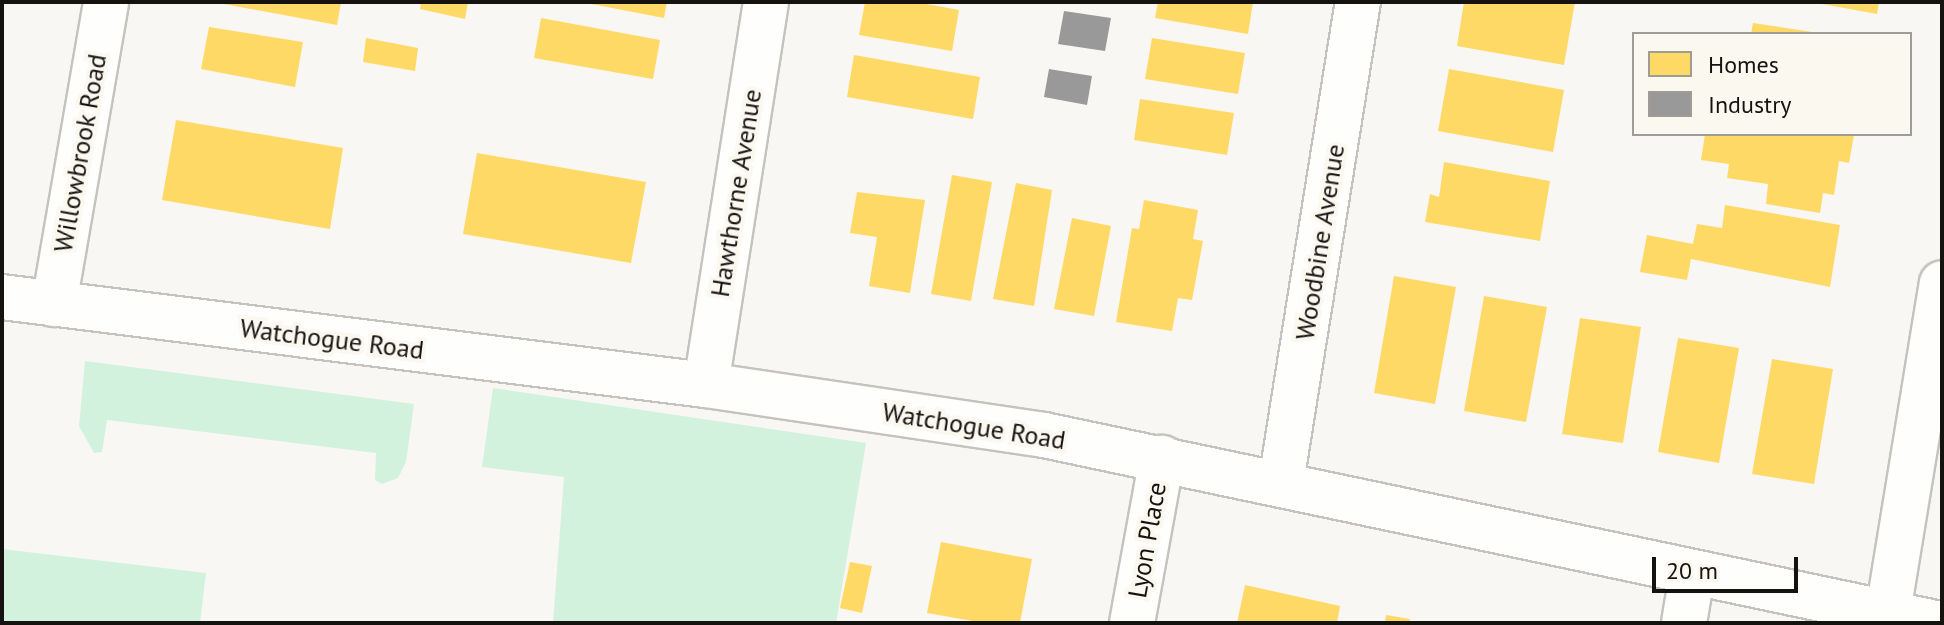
<!DOCTYPE html>
<html>
<head>
<meta charset="utf-8">
<style>
	body { margin:0 }
	#map { position:relative; width:1944px; height:625px; overflow:hidden; background:#f8f7f3; font-family:"PT Sans",sans-serif }
	div>[style] { position:absolute }
	.green>* { inset:0; background:#d2f2de }
	.homes>* { inset:0; background:#ffd966 }
	.industry>* { inset:0; background:#999 }
	.roads { filter:drop-shadow(2px 0 #c4c3bf) drop-shadow(-2px 0 #c4c3bf) drop-shadow(0 2px #c4c3bf) drop-shadow(0 -2px #c4c3bf) }
	.street>* { height:44px; margin:-22px; padding:0 22px; transform-origin:22px; border-radius:22px; background:#fefefd }
	.secondary>* { height:44px; margin:-22px; padding:0 22px; transform-origin:22px; border-radius:22px; background:#fefefd }
	span { translate:-50% -50%; white-space:nowrap; text-align:center; line-height:1.15; -webkit-text-stroke:8px #fbf8f0; paint-order:stroke }
	.street-label { font-size:26px; color:#141310 }
	.frame { position:absolute; inset:0; border:4px solid #141310; pointer-events:none }
	.legend { position:absolute; left:1632px; top:32px; width:280px; height:104px; box-sizing:border-box; background:#fbf8f0; border:2px solid #9f9c96; margin:0; padding:10px 14px; list-style:none; font-size:24px; color:#141310 }
	.legend li { display:flex; align-items:center; gap:16px; height:40px }
	.legend b { width:40px; border:2px solid #9f9c96 }
	.scale { position:absolute; left:1652px; top:557px; width:146px; height:36px; box-sizing:border-box; border:4px solid #141310; border-top:0; padding-left:10px; font-size:24px; line-height:28px; white-space:nowrap; color:#141310; -webkit-text-stroke:6px #fbf8f0; paint-order:stroke }
</style>
</head>
<body>
<div id="map">
	<div class="green">
		<div style="clip-path:polygon(85px 361px,414px 404px,406px 462px,398px 478px,382px 484px,375px 480px,376px 453px,107px 420px,102px 452px,94px 453px,79px 426px)"></div>
		<div style="clip-path:polygon(493px 388px,866px 443px,836px 623px,553px 623px,564px 477px,482px 467px)"></div>
		<div style="clip-path:polygon(2px 549px,206px 573px,200px 623px,2px 623px)"></div>
	</div>
	<div class="homes">
		<div style="clip-path:polygon(213px 2px,341px 2px,337px 25px)"></div>
		<div style="clip-path:polygon(421px 2px,468px 2px,465px 19px,420px 9px)"></div>
		<div style="clip-path:polygon(581px 2px,667px 2px,664px 18px)"></div>
		<div style="clip-path:polygon(865px 2px,916px 2px,959px 10px,952px 51px,859px 35px)"></div>
		<div style="clip-path:polygon(1158px 2px,1253px 2px,1248px 34px,1155px 18px)"></div>
		<div style="clip-path:polygon(1464px 2px,1575px 2px,1564px 65px,1457px 46px)"></div>
		<div style="clip-path:polygon(1811px 2px,1879px 2px,1877px 14px)"></div>
		<div style="clip-path:polygon(541px 18px,660px 40px,653px 79px,534px 58px)"></div>
		<div style="clip-path:polygon(1753px 23px,1812px 32px,1812px 34px,1751px 34px)"></div>
		<div style="clip-path:polygon(209px 27px,303px 42px,295px 87px,201px 69px)"></div>
		<div style="clip-path:polygon(366px 38px,418px 48px,415px 71px,363px 62px)"></div>
		<div style="clip-path:polygon(1152px 38px,1245px 53px,1238px 94px,1145px 79px)"></div>
		<div style="clip-path:polygon(854px 55px,980px 77px,973px 119px,847px 97px)"></div>
		<div style="clip-path:polygon(1449px 69px,1564px 90px,1553px 152px,1438px 131px)"></div>
		<div style="clip-path:polygon(1140px 99px,1234px 113px,1227px 155px,1134px 140px)"></div>
		<div style="clip-path:polygon(176px 120px,343px 148px,330px 229px,162px 200px)"></div>
		<div style="clip-path:polygon(1705px 134px,1848px 134px,1854px 135px,1849px 163px,1839px 161px,1834px 195px,1823px 193px,1820px 213px,1766px 204px,1768px 184px,1727px 178px,1729px 164px,1701px 160px)"></div>
		<div style="clip-path:polygon(477px 153px,646px 182px,631px 263px,463px 234px)"></div>
		<div style="clip-path:polygon(1444px 162px,1550px 181px,1540px 241px,1425px 222px,1430px 194px,1439px 197px)"></div>
		<div style="clip-path:polygon(952px 175px,992px 182px,971px 301px,931px 294px)"></div>
		<div style="clip-path:polygon(1016px 183px,1052px 190px,1034px 306px,993px 299px)"></div>
		<div style="clip-path:polygon(857px 192px,925px 200px,910px 293px,869px 286px,877px 237px,850px 233px)"></div>
		<div style="clip-path:polygon(1144px 200px,1198px 210px,1193px 239px,1203px 241px,1192px 300px,1178px 298px,1172px 331px,1116px 322px,1132px 228px,1139px 229px)"></div>
		<div style="clip-path:polygon(1725px 205px,1840px 225px,1830px 287px,1691px 259px,1687px 280px,1640px 272px,1647px 235px,1693px 244px,1697px 224px,1722px 228px)"></div>
		<div style="clip-path:polygon(1072px 218px,1111px 226px,1094px 316px,1054px 309px)"></div>
		<div style="clip-path:polygon(1394px 276px,1456px 287px,1435px 404px,1374px 393px)"></div>
		<div style="clip-path:polygon(1484px 296px,1547px 307px,1526px 422px,1464px 411px)"></div>
		<div style="clip-path:polygon(1580px 318px,1641px 327px,1623px 443px,1562px 434px)"></div>
		<div style="clip-path:polygon(1678px 338px,1739px 348px,1719px 463px,1658px 452px)"></div>
		<div style="clip-path:polygon(1772px 359px,1833px 369px,1814px 484px,1752px 474px)"></div>
		<div style="clip-path:polygon(941px 542px,1032px 559px,1020px 623px,984px 623px,927px 613px)"></div>
		<div style="clip-path:polygon(850px 562px,872px 566px,862px 613px,840px 608px)"></div>
		<div style="clip-path:polygon(1245px 585px,1340px 606px,1337px 623px,1237px 623px)"></div>
		<div style="clip-path:polygon(1386px 615px,1410px 619px,1409px 623px,1385px 623px)"></div>
	</div>
	<div class="industry">
		<div style="clip-path:polygon(1064px 11px,1111px 18px,1105px 51px,1058px 44px)"></div>
		<div style="clip-path:polygon(1049px 69px,1092px 76px,1087px 105px,1044px 97px)"></div>
	</div>
	<div class="roads">
		<div class="street">
			<div style="left:706px;top:385px;width:388px;rotate:-81.1deg"></div>
			<div style="left:1281px;top:482px;width:486px;rotate:-80.9deg"></div>
			<div style="left:1888px;top:612px;width:333px;rotate:-80.7deg"></div>
			<div style="left:1132px;top:623px;width:168px;rotate:-79.7deg"></div>
			<div style="left:1684px;top:623px;width:49px;rotate:-80.5deg"></div>
		</div>
		<div class="secondary">
			<div style="left:2px;top:297px;width:709px;rotate:7.13deg"></div>
			<div style="left:706px;top:385px;width:342px;rotate:8.4deg"></div>
			<div style="left:1044px;top:435px;width:911px;rotate:11.91deg"></div>
			<div style="left:54px;top:304px;width:306px;rotate:-80.2deg"></div>
		</div>
	</div>
	<div class="street-label">
		<span style="left:80px;top:153px;rotate:-80deg">Willowbrook Road</span>
		<span style="left:736px;top:193px;rotate:-81deg">Hawthorne Avenue</span>
		<span style="left:1320px;top:242px;rotate:-81deg">Woodbine Avenue</span>
		<span style="left:332px;top:339px;rotate:7deg">Watchogue Road</span>
		<span style="left:974px;top:426px;rotate:9deg">Watchogue Road</span>
		<span style="left:1147px;top:540px;rotate:-80deg">Lyon Place</span>
	</div>
	<div class="frame"></div>
	<ul class="legend">
	<li><b style="height:22px;background:#ffd966"></b>Homes</li>
	<li><b style="height:22px;background:#999"></b>Industry</li>
	</ul>
	<div class="scale">20 m</div>
</div>
</body>
</html>
